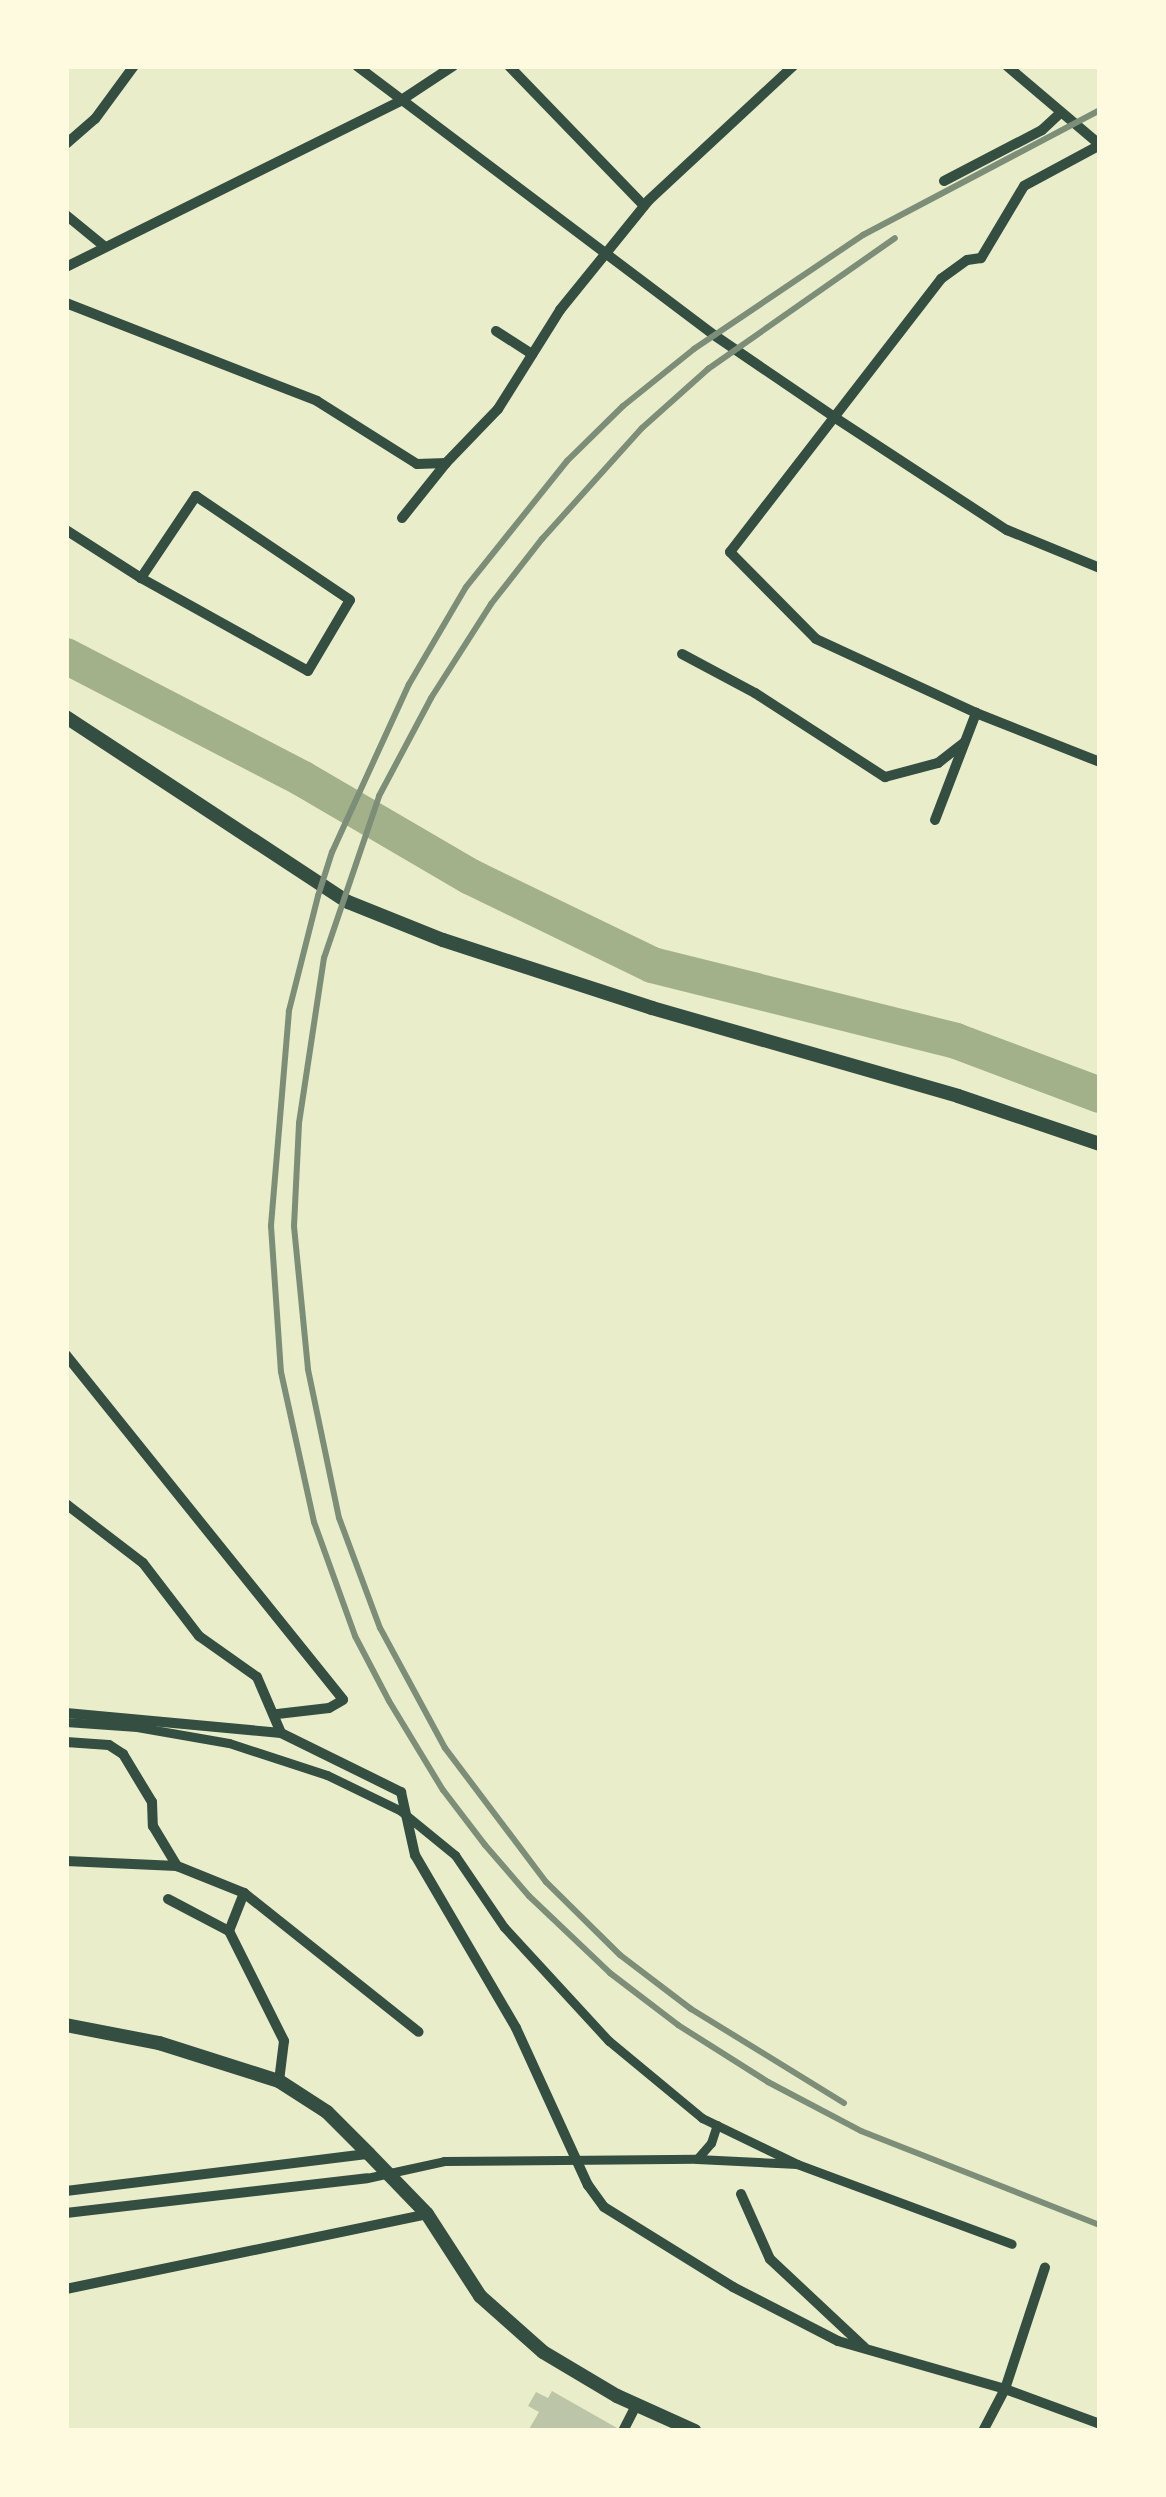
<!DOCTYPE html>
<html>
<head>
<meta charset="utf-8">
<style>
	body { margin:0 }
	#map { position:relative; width:1166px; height:2497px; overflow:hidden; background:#e9edc9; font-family:"Public Sans",sans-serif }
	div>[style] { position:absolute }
	.river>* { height:36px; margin:-18px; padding:0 18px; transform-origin:18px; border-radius:18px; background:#a3b18a }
	.building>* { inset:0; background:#bcc5a7 }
	.pedestrian>* { height:9px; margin:-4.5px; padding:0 4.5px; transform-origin:4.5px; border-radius:4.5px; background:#344e41 }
	.minor>* { height:10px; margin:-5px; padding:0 5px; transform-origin:5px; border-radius:5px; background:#344e41 }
	.tertiary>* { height:14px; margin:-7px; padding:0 7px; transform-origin:7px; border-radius:7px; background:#344e41 }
	.rail>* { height:6px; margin:-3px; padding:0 3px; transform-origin:3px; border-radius:3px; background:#7c8e77 }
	span { translate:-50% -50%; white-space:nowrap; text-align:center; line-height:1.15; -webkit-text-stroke:12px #fefae0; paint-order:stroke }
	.frame { position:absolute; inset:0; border:69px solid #fefae0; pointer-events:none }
</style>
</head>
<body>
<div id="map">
	<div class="river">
		<div style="left:66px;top:656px;width:267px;rotate:27.4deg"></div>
		<div style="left:303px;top:779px;width:194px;rotate:30.3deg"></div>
		<div style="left:471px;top:877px;width:201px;rotate:25.9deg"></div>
		<div style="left:652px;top:965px;width:313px;rotate:14deg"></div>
		<div style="left:956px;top:1041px;width:154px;rotate:20.6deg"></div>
	</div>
	<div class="building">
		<div style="clip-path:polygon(552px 2391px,617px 2428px,615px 2431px,528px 2431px,539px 2412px,528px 2406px,536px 2392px,548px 2398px)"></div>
	</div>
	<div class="pedestrian">
		<div style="left:66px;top:1722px;width:71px;rotate:4deg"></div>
		<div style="left:137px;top:1727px;width:93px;rotate:9.9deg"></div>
		<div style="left:229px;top:1743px;width:103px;rotate:18.1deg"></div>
		<div style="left:327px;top:1775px;width:82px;rotate:25.9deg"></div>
		<div style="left:401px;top:1811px;width:70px;rotate:39.2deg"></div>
		<div style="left:455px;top:1855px;width:87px;rotate:55.8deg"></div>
		<div style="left:504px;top:1927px;width:155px;rotate:47.4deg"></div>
		<div style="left:609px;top:2041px;width:121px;rotate:39.6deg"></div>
		<div style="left:702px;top:2118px;width:106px;rotate:25.8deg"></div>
		<div style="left:697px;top:2159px;width:21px;rotate:-49deg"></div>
		<div style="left:711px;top:2143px;width:19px;rotate:-72deg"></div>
		<div style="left:367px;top:2178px;width:79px;rotate:-12.4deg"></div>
		<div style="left:444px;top:2161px;width:253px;rotate:-0.5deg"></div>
		<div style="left:697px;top:2159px;width:100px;rotate:2.9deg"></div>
		<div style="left:797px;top:2164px;width:229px;rotate:20.4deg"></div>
	</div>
	<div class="minor">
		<div style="left:357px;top:66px;width:447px;rotate:37deg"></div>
		<div style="left:714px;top:335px;width:145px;rotate:34.3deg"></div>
		<div style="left:834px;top:417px;width:207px;rotate:33.2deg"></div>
		<div style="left:1007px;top:530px;width:100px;rotate:22.2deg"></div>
		<div style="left:509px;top:66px;width:194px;rotate:46deg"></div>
		<div style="left:1007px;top:66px;width:122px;rotate:40.3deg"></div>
		<div style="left:66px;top:144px;width:38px;rotate:-41deg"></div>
		<div style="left:95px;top:119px;width:66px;rotate:-53.7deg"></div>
		<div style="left:1100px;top:145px;width:86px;rotate:151.7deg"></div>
		<div style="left:1024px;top:186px;width:84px;rotate:120.8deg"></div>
		<div style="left:981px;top:258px;width:14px;rotate:172deg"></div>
		<div style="left:967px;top:260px;width:32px;rotate:144deg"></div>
		<div style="left:941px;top:279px;width:345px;rotate:127.7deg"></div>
		<div style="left:730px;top:552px;width:122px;rotate:45.3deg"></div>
		<div style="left:816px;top:639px;width:176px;rotate:24.8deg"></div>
		<div style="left:976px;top:713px;width:133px;rotate:21.6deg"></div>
		<div style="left:944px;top:181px;width:110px;rotate:-27.5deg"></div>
		<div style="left:1042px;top:130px;width:23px;rotate:-43deg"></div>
		<div style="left:66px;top:215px;width:50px;rotate:39.4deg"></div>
		<div style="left:66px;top:267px;width:373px;rotate:-26.4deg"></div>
		<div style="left:400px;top:101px;width:64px;rotate:-33.4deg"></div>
		<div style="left:66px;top:303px;width:269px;rotate:21.3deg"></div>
		<div style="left:317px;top:401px;width:118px;rotate:32.2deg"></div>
		<div style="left:417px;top:464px;width:29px;rotate:-2deg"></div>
		<div style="left:446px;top:463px;width:75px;rotate:-46.1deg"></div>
		<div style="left:498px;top:409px;width:117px;rotate:-57.9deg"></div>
		<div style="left:560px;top:310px;width:141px;rotate:-51deg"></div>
		<div style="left:649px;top:200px;width:197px;rotate:-42.9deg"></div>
		<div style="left:496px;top:331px;width:43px;rotate:32.6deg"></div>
		<div style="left:402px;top:518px;width:70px;rotate:-51.3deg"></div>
		<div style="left:66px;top:530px;width:89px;rotate:32.6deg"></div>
		<div style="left:141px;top:578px;width:191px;rotate:29.1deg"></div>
		<div style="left:308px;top:671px;width:82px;rotate:-59.4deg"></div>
		<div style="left:350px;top:600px;width:186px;rotate:-146deg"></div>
		<div style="left:196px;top:496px;width:99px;rotate:123.9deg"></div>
		<div style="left:682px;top:654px;width:83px;rotate:28.1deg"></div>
		<div style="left:755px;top:693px;width:155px;rotate:32.9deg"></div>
		<div style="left:885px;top:777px;width:55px;rotate:-14.8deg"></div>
		<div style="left:938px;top:763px;width:33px;rotate:-38deg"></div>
		<div style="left:935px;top:820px;width:115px;rotate:-69deg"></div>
		<div style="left:66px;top:1355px;width:442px;rotate:51.2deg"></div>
		<div style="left:343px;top:1700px;width:16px;rotate:150deg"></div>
		<div style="left:329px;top:1708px;width:52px;rotate:173.4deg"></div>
		<div style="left:66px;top:1504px;width:97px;rotate:37.5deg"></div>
		<div style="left:143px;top:1563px;width:92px;rotate:52.5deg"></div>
		<div style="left:199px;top:1636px;width:71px;rotate:35.3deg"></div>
		<div style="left:257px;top:1677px;width:61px;rotate:66.8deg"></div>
		<div style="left:66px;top:1713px;width:216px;rotate:5.3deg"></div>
		<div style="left:281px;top:1733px;width:134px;rotate:26.2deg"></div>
		<div style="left:401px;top:1792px;width:65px;rotate:77.5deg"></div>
		<div style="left:415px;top:1855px;width:200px;rotate:59.7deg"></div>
		<div style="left:516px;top:2028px;width:173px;rotate:65.4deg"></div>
		<div style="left:588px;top:2185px;width:27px;rotate:54deg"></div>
		<div style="left:604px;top:2207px;width:152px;rotate:31.8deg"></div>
		<div style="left:733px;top:2287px;width:118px;rotate:27.2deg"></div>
		<div style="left:838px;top:2341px;width:174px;rotate:16deg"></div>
		<div style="left:1005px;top:2389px;width:101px;rotate:20.2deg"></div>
		<div style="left:66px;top:1742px;width:43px;rotate:4deg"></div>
		<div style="left:109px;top:1745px;width:17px;rotate:33deg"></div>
		<div style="left:123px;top:1754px;width:56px;rotate:58.9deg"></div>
		<div style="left:152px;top:1802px;width:24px;rotate:88deg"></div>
		<div style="left:153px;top:1826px;width:47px;rotate:59deg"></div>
		<div style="left:66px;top:1861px;width:111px;rotate:2.6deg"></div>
		<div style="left:177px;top:1866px;width:72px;rotate:21.9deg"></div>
		<div style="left:244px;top:1893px;width:223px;rotate:38.5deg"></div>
		<div style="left:168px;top:1899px;width:69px;rotate:27.7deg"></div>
		<div style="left:229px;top:1931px;width:123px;rotate:63.4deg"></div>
		<div style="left:284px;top:2041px;width:40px;rotate:97.1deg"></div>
		<div style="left:229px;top:1931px;width:41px;rotate:-68.5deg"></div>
		<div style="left:66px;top:2191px;width:305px;rotate:-7deg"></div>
		<div style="left:741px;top:2194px;width:71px;rotate:66deg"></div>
		<div style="left:770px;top:2259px;width:129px;rotate:43.1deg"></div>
		<div style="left:66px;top:2213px;width:303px;rotate:-6.6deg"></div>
		<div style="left:66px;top:2289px;width:369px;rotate:-11.7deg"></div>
		<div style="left:623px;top:2431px;width:29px;rotate:-63deg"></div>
		<div style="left:983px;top:2431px;width:47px;rotate:-62.4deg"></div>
		<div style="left:1005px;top:2389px;width:128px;rotate:-71.8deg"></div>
	</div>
	<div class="tertiary">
		<div style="left:66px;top:717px;width:337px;rotate:33.3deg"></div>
		<div style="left:348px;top:902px;width:102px;rotate:21.8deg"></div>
		<div style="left:443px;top:940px;width:220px;rotate:18deg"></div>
		<div style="left:652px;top:1008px;width:318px;rotate:16deg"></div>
		<div style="left:958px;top:1096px;width:150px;rotate:18.7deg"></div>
		<div style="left:66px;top:2025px;width:95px;rotate:11deg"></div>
		<div style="left:159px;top:2043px;width:126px;rotate:17.6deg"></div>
		<div style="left:279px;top:2081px;width:57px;rotate:32.9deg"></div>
		<div style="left:327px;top:2112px;width:59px;rotate:45deg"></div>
		<div style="left:369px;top:2154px;width:83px;rotate:46deg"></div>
		<div style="left:427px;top:2214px;width:98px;rotate:57.1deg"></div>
		<div style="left:480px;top:2296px;width:84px;rotate:41.6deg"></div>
		<div style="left:543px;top:2352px;width:86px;rotate:30.7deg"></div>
		<div style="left:617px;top:2396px;width:85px;rotate:24.2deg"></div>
	</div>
	<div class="rail">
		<div style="left:1100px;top:110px;width:268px;rotate:152.2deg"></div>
		<div style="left:863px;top:235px;width:204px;rotate:146deg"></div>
		<div style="left:694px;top:349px;width:91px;rotate:141.2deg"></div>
		<div style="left:623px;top:406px;width:78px;rotate:135.5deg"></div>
		<div style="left:567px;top:461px;width:161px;rotate:128.7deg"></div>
		<div style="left:466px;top:587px;width:113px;rotate:120.4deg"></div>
		<div style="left:409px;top:684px;width:185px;rotate:114.6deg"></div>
		<div style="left:332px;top:852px;width:46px;rotate:107.7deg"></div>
		<div style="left:318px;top:896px;width:119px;rotate:104.2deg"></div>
		<div style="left:289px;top:1011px;width:216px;rotate:94.8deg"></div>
		<div style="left:271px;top:1226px;width:146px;rotate:86.1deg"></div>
		<div style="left:281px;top:1372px;width:154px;rotate:77.6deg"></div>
		<div style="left:314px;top:1522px;width:121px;rotate:70.2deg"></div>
		<div style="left:355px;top:1636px;width:73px;rotate:62.4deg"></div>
		<div style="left:389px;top:1701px;width:104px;rotate:58.8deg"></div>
		<div style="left:443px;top:1790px;width:69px;rotate:52.6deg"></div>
		<div style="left:485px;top:1845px;width:67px;rotate:49.2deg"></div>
		<div style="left:529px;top:1896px;width:112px;rotate:43.5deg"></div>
		<div style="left:610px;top:1973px;width:86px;rotate:37.4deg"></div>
		<div style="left:678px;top:2025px;width:107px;rotate:32.3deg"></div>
		<div style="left:768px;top:2082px;width:105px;rotate:27.8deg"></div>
		<div style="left:861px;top:2131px;width:257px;rotate:21.5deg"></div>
		<div style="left:844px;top:2103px;width:180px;rotate:-148.4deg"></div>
		<div style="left:691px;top:2009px;width:89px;rotate:-142.7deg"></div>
		<div style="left:620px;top:1955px;width:104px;rotate:-135.4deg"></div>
		<div style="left:546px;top:1882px;width:168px;rotate:-127deg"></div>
		<div style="left:445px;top:1748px;width:136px;rotate:-118.4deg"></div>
		<div style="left:380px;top:1628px;width:117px;rotate:-110.4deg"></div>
		<div style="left:339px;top:1518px;width:152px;rotate:-101.8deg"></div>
		<div style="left:308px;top:1369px;width:144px;rotate:-95.6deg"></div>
		<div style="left:294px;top:1226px;width:103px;rotate:-87.2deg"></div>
		<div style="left:299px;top:1123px;width:167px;rotate:-81.4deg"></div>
		<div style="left:324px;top:958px;width:171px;rotate:-71.2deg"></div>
		<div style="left:379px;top:796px;width:111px;rotate:-62deg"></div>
		<div style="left:431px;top:698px;width:112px;rotate:-57.4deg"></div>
		<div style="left:491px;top:604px;width:83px;rotate:-51.9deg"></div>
		<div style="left:542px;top:539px;width:149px;rotate:-48deg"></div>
		<div style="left:642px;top:428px;width:89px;rotate:-41.8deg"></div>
		<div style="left:708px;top:369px;width:228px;rotate:-35deg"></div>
	</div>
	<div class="frame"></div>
</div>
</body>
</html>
